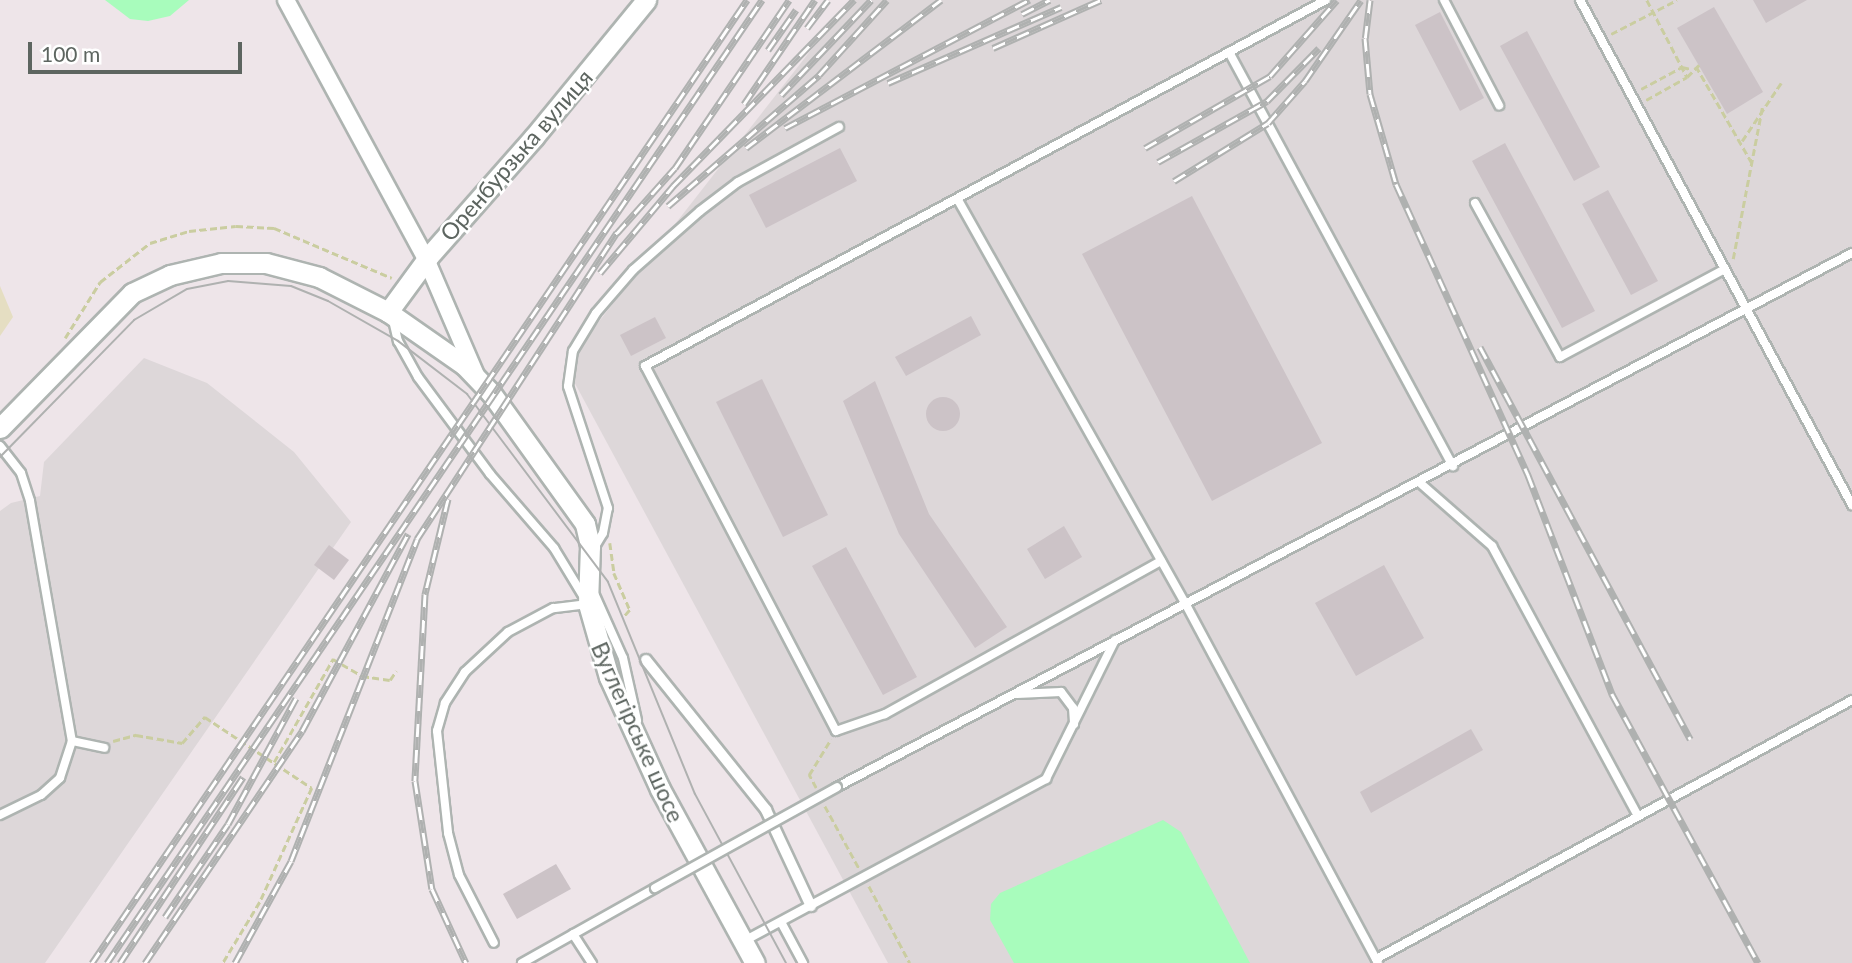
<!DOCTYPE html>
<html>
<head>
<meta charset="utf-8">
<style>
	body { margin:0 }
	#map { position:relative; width:1852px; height:963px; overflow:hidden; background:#eee5e9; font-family:Lato,sans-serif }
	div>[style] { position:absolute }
	.industrial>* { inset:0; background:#ddd7d9 }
	.green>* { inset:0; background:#e5dec2 }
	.water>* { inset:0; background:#a8fcbc }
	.building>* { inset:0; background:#ccc3c7 }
	.round { border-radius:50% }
	.path>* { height:2.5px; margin-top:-1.25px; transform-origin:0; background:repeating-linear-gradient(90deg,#cacda0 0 7px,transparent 0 10.5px) }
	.roads { filter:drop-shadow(2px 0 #aeb4b1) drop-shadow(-2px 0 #aeb4b1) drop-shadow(0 2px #aeb4b1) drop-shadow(0 -2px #aeb4b1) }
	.service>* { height:8px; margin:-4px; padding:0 4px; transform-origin:4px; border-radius:4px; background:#fff }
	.pedestrian>* { height:10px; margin:-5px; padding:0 5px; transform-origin:5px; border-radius:5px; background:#fff }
	.minor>* { height:16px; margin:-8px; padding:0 8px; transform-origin:8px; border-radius:8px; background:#fff }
	.tertiary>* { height:19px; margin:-9.5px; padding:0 9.5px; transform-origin:9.5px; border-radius:9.5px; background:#fff }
	.tram>* { height:2px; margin:-1px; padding:0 1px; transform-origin:1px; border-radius:1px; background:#afb1b0 }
	.rail>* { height:7px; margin-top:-3.5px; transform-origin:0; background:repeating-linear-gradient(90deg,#fff 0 13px,#afb1b0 0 26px); box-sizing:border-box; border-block:2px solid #afb1b0 }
	.bridges { filter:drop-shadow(2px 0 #aeb4b1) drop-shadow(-2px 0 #aeb4b1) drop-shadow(0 2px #aeb4b1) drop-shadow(0 -2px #aeb4b1) }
	.service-bridge>* { height:8px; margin:-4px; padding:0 4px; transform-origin:4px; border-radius:4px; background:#fff }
	span { translate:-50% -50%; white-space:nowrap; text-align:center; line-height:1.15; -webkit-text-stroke:5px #fff; paint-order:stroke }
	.street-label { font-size:23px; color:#5d6560 }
	.scale { position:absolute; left:28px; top:42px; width:214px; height:32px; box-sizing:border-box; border:4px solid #5d6560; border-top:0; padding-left:9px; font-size:21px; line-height:24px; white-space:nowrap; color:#5d6560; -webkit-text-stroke:5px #fff; paint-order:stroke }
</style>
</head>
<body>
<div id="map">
	<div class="industrial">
		<div style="clip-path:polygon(850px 0,1852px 0,1852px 963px,888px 963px,565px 365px)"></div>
		<div style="clip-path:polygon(144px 358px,207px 383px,294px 452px,351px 522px,45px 963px,0 963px,0 511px,11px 503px,40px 496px,44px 462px)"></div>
	</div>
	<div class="green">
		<div style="clip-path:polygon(0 286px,13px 317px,0 336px)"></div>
	</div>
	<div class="water">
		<div style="clip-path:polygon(105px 0,189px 0,170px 16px,148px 21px,130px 19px)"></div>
		<div style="clip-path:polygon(1163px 820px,1181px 832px,1250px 963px,1014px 963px,990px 920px,991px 904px,1000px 893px)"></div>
	</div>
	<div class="building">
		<div style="clip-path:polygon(1753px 0,1807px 0,1766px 23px)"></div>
		<div style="clip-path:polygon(1714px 7px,1763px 92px,1727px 114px,1677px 28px)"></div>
		<div style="clip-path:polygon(1440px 12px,1484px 98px,1460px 111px,1415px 25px)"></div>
		<div style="clip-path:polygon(1527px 31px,1600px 167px,1574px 181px,1500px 46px)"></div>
		<div style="clip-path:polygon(1505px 143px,1595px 311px,1562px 328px,1472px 161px)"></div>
		<div style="clip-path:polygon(840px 148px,857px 181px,766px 228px,749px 195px)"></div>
		<div style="clip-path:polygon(1608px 190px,1658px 281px,1631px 295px,1582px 204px)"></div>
		<div style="clip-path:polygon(1192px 196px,1322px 443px,1212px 501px,1082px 254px)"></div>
		<div style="clip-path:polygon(971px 316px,981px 335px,906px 376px,895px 357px)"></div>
		<div style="clip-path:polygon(655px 317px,666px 338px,631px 356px,620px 335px)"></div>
		<div style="clip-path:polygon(762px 379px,828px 515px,783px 537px,716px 402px)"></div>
		<div style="clip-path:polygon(875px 381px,929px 514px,1007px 627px,975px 648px,899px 534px,843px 401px)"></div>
		<div class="round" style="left:926px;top:397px;width:34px;height:34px"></div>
		<div style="clip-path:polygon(1064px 526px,1082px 557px,1045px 579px,1027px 549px)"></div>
		<div style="clip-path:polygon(329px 545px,349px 560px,334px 580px,314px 565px)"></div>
		<div style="clip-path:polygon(846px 547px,917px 677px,883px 695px,812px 566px)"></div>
		<div style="clip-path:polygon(1384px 565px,1424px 638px,1356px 676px,1315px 603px)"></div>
		<div style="clip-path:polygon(1471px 729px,1483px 750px,1371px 813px,1360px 792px)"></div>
		<div style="clip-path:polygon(556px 864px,571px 889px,517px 919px,503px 894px)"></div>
	</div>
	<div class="path">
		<div style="left:1647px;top:0;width:87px;rotate:62.5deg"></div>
		<div style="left:1611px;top:34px;width:74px;rotate:-27.3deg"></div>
		<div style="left:1696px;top:66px;width:112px;rotate:60deg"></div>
		<div style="left:1641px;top:89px;width:47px;rotate:-28.2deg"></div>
		<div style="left:1682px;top:67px;width:9px;rotate:13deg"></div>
		<div style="left:1646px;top:100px;width:47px;rotate:-29.3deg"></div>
		<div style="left:1687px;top:77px;width:17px;rotate:-45deg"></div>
		<div style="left:1742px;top:141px;width:70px;rotate:-56.1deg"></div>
		<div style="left:1733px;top:259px;width:154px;rotate:-79.1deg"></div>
		<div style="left:65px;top:338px;width:66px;rotate:-58deg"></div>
		<div style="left:100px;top:282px;width:63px;rotate:-38deg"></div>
		<div style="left:150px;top:243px;width:41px;rotate:-17.1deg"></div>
		<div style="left:189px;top:231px;width:47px;rotate:-6.1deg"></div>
		<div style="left:236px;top:226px;width:38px;rotate:3deg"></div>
		<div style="left:274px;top:228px;width:128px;rotate:23deg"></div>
		<div style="left:610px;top:543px;width:30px;rotate:82deg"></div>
		<div style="left:614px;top:573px;width:40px;rotate:66.6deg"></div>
		<div style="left:630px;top:610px;width:9px;rotate:131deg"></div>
		<div style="left:113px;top:741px;width:24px;rotate:-15deg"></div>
		<div style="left:136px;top:735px;width:47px;rotate:9.9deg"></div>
		<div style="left:182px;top:743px;width:35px;rotate:-49deg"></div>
		<div style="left:205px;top:717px;width:128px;rotate:33.6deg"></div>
		<div style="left:312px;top:788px;width:125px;rotate:114.5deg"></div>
		<div style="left:260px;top:902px;width:71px;rotate:121.2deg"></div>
		<div style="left:274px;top:762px;width:119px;rotate:-60.2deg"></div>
		<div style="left:333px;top:659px;width:34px;rotate:30deg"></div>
		<div style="left:362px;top:676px;width:28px;rotate:8deg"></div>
		<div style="left:390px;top:680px;width:11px;rotate:-56deg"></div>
		<div style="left:816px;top:788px;width:15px;rotate:-118deg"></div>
		<div style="left:809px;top:775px;width:42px;rotate:-58.6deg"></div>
		<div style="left:825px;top:806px;width:71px;rotate:61.3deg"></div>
		<div style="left:869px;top:886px;width:87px;rotate:62deg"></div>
	</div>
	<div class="roads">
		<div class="service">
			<div style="left:1444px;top:0;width:119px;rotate:62.4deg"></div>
			<div style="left:1580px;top:0;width:574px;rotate:61.69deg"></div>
			<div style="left:1229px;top:52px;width:471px;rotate:61.6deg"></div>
			<div style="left:958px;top:200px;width:463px;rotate:60.6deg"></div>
			<div style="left:1185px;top:603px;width:408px;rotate:61.8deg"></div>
			<div style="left:1475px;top:203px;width:176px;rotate:61.1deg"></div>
			<div style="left:1560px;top:357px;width:187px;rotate:-28.1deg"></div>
			<div style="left:393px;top:320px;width:22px;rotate:77deg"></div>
			<div style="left:398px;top:341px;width:41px;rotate:60.9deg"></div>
			<div style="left:418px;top:377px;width:121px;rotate:53.4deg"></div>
			<div style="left:490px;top:474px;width:98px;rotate:49.1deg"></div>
			<div style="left:554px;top:548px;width:66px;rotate:58.7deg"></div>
			<div style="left:588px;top:604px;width:35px;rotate:173deg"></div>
			<div style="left:553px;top:608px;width:51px;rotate:151.9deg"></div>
			<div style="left:508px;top:632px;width:59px;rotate:137.1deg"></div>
			<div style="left:465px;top:672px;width:37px;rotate:123deg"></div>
			<div style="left:445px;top:703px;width:29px;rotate:106deg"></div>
			<div style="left:437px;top:731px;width:103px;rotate:83.8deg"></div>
			<div style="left:448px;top:833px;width:43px;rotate:75.3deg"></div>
			<div style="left:459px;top:875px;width:76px;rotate:62.8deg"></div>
			<div style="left:0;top:446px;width:34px;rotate:52deg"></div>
			<div style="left:21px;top:473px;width:29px;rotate:72deg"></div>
			<div style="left:30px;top:501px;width:244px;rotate:80.1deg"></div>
			<div style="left:72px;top:741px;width:39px;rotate:108deg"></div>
			<div style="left:60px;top:778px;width:25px;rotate:138deg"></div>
			<div style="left:41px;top:795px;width:46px;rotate:154deg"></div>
			<div style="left:1420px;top:483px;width:96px;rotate:41.2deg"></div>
			<div style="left:1492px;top:546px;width:307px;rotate:61.6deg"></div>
			<div style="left:594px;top:548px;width:17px;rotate:-59deg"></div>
			<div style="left:603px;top:533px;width:25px;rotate:-79deg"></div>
			<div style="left:608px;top:508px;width:128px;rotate:-108.2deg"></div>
			<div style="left:568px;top:386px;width:35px;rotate:-82deg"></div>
			<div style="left:573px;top:351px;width:44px;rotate:-58.8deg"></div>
			<div style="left:596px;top:313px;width:57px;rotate:-49.3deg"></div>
			<div style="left:633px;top:270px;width:89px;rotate:-41.4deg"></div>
			<div style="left:700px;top:211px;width:48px;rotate:-37.3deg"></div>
			<div style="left:738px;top:182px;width:115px;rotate:-28.6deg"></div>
			<div style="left:1161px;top:561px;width:316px;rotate:151deg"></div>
			<div style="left:885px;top:714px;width:52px;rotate:160.9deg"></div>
			<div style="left:836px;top:731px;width:412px;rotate:-117.6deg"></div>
			<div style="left:645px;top:366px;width:773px;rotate:-28.26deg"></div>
			<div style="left:593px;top:591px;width:73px;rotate:65.9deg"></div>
			<div style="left:623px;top:658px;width:64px;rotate:77.3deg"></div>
			<div style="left:1017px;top:694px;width:44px;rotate:-2.6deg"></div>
			<div style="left:1061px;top:692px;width:20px;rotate:53deg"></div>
			<div style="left:1073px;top:708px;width:16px;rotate:86deg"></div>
			<div style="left:72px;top:741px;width:33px;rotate:12deg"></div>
			<div style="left:837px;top:787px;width:1147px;rotate:-27.75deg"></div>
			<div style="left:781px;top:922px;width:47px;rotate:61.8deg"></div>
			<div style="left:573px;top:934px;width:35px;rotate:57deg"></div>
			<div style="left:744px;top:941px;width:343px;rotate:-28.2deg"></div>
			<div style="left:1046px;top:779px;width:155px;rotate:-63.6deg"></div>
			<div style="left:1376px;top:959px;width:542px;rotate:-28.55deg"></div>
			<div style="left:522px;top:963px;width:153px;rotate:-29.4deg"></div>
		</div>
		<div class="pedestrian">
			<div style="left:646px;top:660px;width:192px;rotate:51.3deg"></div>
			<div style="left:766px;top:810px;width:106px;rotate:64.9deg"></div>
		</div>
		<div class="minor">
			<div style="left:286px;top:0;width:294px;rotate:61.6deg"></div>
			<div style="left:426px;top:259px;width:126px;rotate:66.7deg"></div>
		</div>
		<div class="tertiary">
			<div style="left:388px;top:312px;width:69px;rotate:-53.8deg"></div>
			<div style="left:429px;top:256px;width:159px;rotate:-48.6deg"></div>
			<div style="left:534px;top:137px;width:177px;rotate:-50.7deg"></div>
			<div style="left:0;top:428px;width:189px;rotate:-45.6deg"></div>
			<div style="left:132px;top:293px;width:42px;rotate:-25.3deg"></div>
			<div style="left:170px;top:275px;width:52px;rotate:-13.2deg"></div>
			<div style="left:221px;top:263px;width:45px"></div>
			<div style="left:266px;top:263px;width:55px;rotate:14.8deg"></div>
			<div style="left:319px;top:277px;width:77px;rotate:26.9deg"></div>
			<div style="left:388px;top:312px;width:93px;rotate:34.9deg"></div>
			<div style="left:464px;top:365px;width:39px;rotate:46deg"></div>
			<div style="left:491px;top:393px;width:161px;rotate:54.3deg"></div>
			<div style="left:585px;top:524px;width:23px;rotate:77deg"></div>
			<div style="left:590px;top:546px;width:58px;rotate:92deg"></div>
			<div style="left:588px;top:604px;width:76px;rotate:74deg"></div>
			<div style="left:609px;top:677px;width:123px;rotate:65.5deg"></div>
			<div style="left:660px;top:789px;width:198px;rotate:61.4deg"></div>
		</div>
	</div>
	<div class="tram">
		<div style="left:0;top:457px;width:192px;rotate:-45.6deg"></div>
		<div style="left:134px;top:320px;width:61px;rotate:-30.3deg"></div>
		<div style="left:187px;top:289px;width:42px;rotate:-11deg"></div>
		<div style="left:228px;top:281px;width:63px;rotate:4.5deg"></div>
		<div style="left:291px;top:286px;width:40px;rotate:22deg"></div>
		<div style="left:328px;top:301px;width:81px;rotate:29.7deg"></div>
		<div style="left:398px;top:341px;width:87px;rotate:37.5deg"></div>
		<div style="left:467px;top:394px;width:235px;rotate:53.1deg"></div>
		<div style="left:608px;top:582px;width:229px;rotate:67.7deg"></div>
		<div style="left:695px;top:794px;width:192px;rotate:61.7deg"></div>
	</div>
	<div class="rail">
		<div style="left:1370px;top:0;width:38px;rotate:97deg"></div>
		<div style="left:1365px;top:38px;width:56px;rotate:84.9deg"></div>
		<div style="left:1370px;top:94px;width:94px;rotate:73.9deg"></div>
		<div style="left:1396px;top:184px;width:320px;rotate:65.6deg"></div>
		<div style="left:1528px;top:475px;width:235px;rotate:69deg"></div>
		<div style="left:1612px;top:694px;width:306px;rotate:61.5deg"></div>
		<div style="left:1022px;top:14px;width:31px;rotate:-27deg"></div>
		<div style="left:807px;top:28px;width:35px;rotate:-53deg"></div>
		<div style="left:993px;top:48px;width:118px;rotate:-24deg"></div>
		<div style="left:768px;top:50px;width:49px;rotate:-55deg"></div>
		<div style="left:888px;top:83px;width:189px;rotate:-23.7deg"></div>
		<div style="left:781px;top:95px;width:131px;rotate:-46.5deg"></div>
		<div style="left:744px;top:104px;width:126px;rotate:-55.7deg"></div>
		<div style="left:785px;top:128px;width:276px;rotate:-27.7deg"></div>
		<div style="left:746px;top:148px;width:245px;rotate:-37.2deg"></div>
		<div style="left:1145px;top:148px;width:144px;rotate:-29.9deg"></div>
		<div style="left:1270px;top:76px;width:101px;rotate:-48.6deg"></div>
		<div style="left:1158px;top:162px;width:125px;rotate:-29.2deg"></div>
		<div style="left:1267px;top:101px;width:74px;rotate:-45.5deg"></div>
		<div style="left:1174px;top:181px;width:110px;rotate:-31.7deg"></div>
		<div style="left:1268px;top:123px;width:56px;rotate:-48.6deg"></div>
		<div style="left:1305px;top:81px;width:98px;rotate:-55.3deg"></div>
		<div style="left:668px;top:206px;width:200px;rotate:-40.9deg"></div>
		<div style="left:819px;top:75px;width:101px;rotate:-47.8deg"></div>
		<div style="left:617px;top:233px;width:87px;rotate:-48.3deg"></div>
		<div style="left:675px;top:168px;width:203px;rotate:-55.8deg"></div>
		<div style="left:600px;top:273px;width:114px;rotate:-50deg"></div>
		<div style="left:673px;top:186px;width:260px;rotate:-45.8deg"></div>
		<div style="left:1480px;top:347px;width:445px;rotate:61.8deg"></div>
		<div style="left:448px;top:499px;width:98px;rotate:103.6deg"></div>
		<div style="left:425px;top:594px;width:187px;rotate:93.1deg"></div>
		<div style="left:415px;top:781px;width:109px;rotate:81.1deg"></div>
		<div style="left:432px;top:889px;width:81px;rotate:65.3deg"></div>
		<div style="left:165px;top:917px;width:112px;rotate:-55.9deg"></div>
		<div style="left:228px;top:824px;width:143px;rotate:-61.6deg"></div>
		<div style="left:92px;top:963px;width:1165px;rotate:-55.78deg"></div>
		<div style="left:107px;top:963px;width:1165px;rotate:-55.78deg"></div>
		<div style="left:120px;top:963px;width:223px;rotate:-56.5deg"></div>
		<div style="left:145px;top:963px;width:280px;rotate:-55.9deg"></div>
		<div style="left:302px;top:731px;width:224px;rotate:-61.7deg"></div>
		<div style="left:235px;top:963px;width:116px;rotate:-61.2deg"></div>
		<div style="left:291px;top:861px;width:346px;rotate:-68.6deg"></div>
		<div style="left:417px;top:539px;width:366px;rotate:-56.9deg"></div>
	</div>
	<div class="bridges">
		<div class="service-bridge">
			<div style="left:655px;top:888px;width:208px;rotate:-29deg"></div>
		</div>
	</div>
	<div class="street-label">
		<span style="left:516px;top:155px;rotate:-49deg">Оренбурзька вулиця</span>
		<span style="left:638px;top:732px;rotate:66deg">Вуглегірське шосе</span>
	</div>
	<div class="scale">100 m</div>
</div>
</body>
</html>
